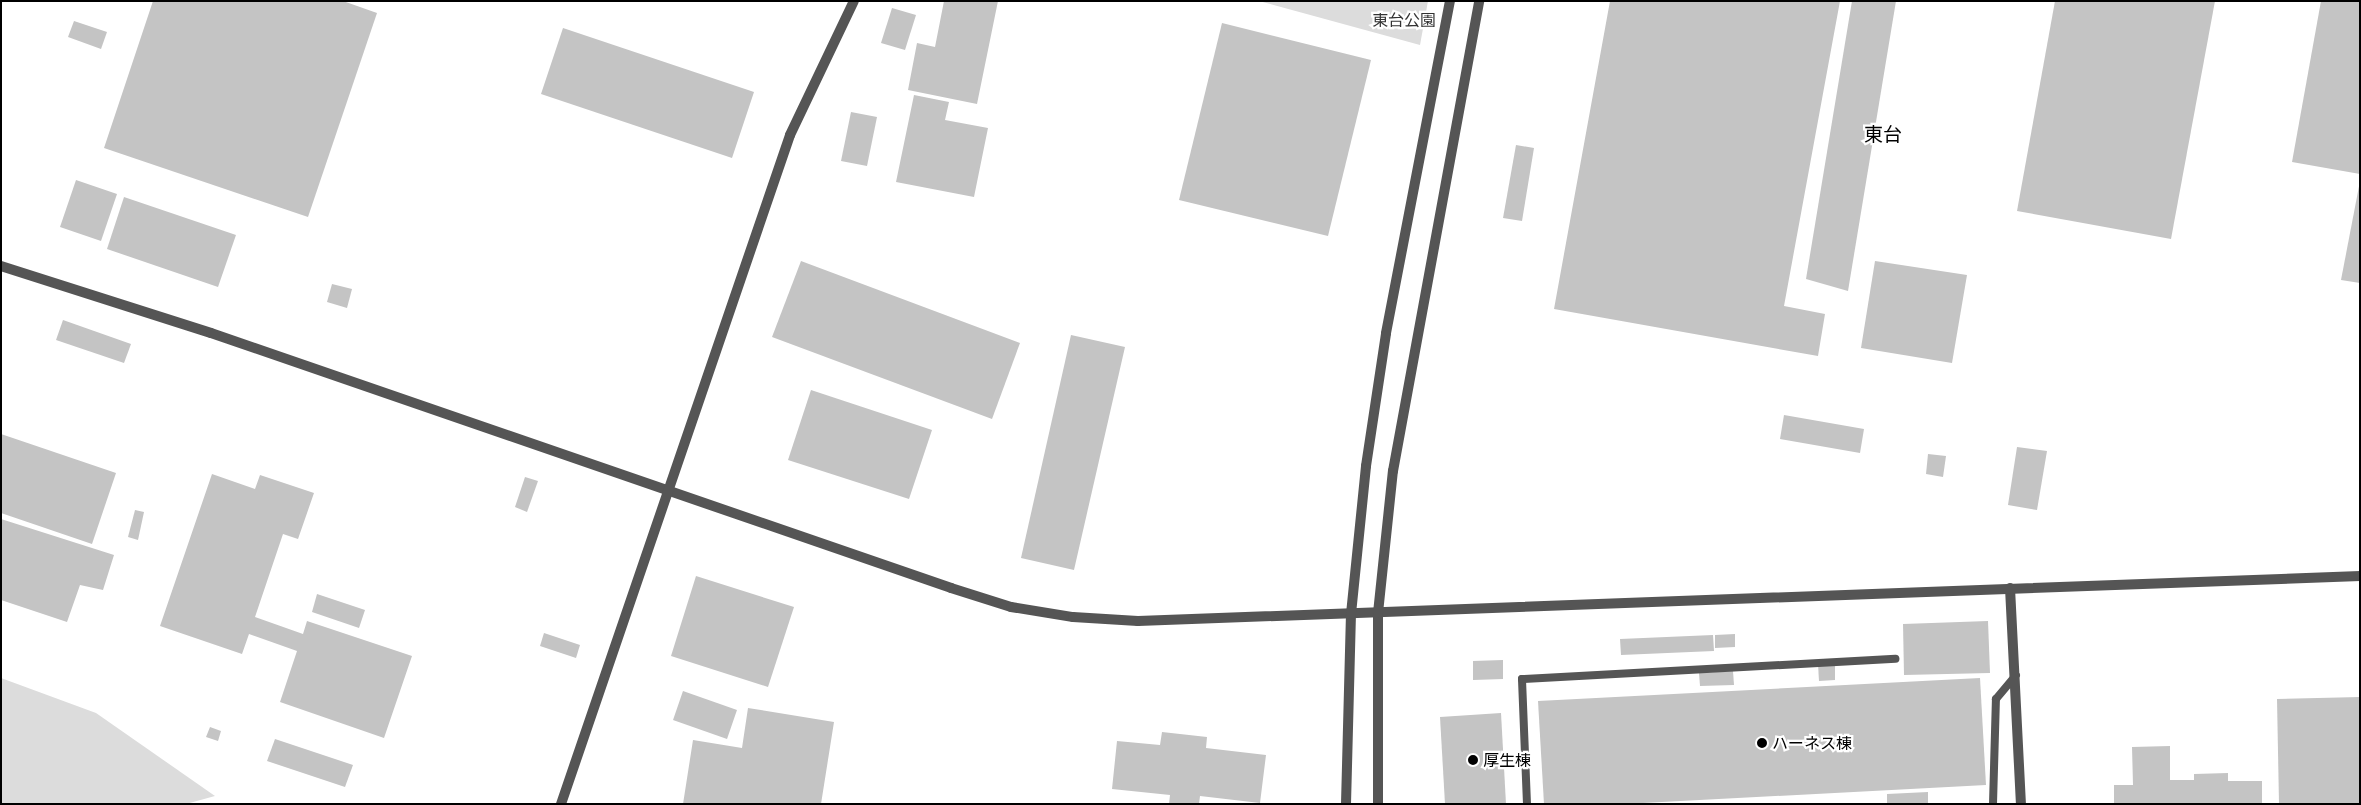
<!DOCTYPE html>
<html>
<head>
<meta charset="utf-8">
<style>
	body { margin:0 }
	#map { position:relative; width:2361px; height:805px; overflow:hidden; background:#fff; font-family:Lato,"Noto Sans JP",sans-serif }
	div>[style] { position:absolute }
	.green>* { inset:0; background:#dcdcdc }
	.building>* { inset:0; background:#c4c4c4 }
	.service>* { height:8px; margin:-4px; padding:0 4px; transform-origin:4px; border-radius:4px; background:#555 }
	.minor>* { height:10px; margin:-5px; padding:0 5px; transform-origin:5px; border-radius:5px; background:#555 }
	.tertiary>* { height:10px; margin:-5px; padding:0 5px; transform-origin:5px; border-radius:5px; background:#555 }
	.dots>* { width:14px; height:14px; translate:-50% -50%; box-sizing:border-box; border:2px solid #fff; border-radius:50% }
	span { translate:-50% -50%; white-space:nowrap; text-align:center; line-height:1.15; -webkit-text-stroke:4.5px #fff; paint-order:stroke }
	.park-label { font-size:16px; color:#333 }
	.poi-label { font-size:16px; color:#000 }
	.left { translate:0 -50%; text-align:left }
	.quarter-label { font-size:19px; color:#000 }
	.frame { position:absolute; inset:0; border:2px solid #000; pointer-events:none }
</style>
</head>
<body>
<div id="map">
	<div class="green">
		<div style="clip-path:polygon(1259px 1px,1428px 1px,1420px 45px)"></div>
		<div style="clip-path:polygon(1px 678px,96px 713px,215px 796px,186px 804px,1px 804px)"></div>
	</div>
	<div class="building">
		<div style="clip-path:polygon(153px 1px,343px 1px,377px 13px,308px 217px,104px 148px)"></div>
		<div style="clip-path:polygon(944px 1px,998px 1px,977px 104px,908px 90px,917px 43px,935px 47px)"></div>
		<div style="clip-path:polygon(1610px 1px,1840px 1px,1784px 306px,1825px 314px,1818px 356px,1554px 309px)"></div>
		<div style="clip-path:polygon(1852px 1px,1896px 1px,1848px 291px,1806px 279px)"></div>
		<div style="clip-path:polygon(2055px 1px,2215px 1px,2171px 239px,2017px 211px)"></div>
		<div style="clip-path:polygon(2321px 1px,2360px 1px,2360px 174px,2292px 162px)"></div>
		<div style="clip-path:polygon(892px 8px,916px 15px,905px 50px,881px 43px)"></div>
		<div style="clip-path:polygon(74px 21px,107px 32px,101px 49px,68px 37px)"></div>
		<div style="clip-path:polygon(1222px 23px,1371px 60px,1328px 236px,1179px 200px)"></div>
		<div style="clip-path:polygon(563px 28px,754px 92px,732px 158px,541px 94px)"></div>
		<div style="clip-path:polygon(914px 95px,949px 102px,945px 120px,988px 128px,974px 197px,896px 182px)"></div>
		<div style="clip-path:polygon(851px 112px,877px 117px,867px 166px,841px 161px)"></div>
		<div style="clip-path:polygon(1516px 145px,1534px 148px,1522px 221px,1503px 218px)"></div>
		<div style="clip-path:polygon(76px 180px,117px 194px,101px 241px,60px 227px)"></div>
		<div style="clip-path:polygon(2360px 181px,2360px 283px,2341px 280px)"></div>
		<div style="clip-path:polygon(124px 197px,236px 235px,218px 287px,107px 249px)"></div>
		<div style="clip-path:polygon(801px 261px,1020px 343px,992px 419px,772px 337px)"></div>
		<div style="clip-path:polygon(1875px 261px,1967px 275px,1952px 363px,1861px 348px)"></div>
		<div style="clip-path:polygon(332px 284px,352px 289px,347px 308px,327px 302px)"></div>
		<div style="clip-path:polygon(63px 320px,131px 344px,124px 363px,56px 340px)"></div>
		<div style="clip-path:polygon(1071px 335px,1125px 347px,1074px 570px,1021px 558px)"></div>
		<div style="clip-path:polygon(811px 390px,932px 430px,909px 499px,788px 460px)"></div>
		<div style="clip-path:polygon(1784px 415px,1864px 429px,1860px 453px,1780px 439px)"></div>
		<div style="clip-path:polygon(1px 434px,116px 473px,92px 544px,1px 513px)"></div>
		<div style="clip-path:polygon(2017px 447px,2047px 451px,2037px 510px,2008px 505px)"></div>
		<div style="clip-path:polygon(1928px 454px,1946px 456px,1943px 477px,1926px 474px)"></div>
		<div style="clip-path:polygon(212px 474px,255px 489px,260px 475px,314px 493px,298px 539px,283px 534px,255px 617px,303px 634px,307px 621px,412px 656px,384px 738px,280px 702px,297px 651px,249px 634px,242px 654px,160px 626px)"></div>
		<div style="clip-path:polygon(525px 477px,538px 481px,527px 512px,515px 507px)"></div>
		<div style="clip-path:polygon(135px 510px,144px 512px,138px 540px,128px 537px)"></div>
		<div style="clip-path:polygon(1px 519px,114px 555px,103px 590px,80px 585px,67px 622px,1px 600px)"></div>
		<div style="clip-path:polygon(696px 576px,794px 607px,768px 687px,671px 656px)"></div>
		<div style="clip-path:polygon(317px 594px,365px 610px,359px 628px,312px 612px)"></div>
		<div style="clip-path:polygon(1988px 621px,1990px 673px,1904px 675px,1903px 624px)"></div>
		<div style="clip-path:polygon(544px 633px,580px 645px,576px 658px,540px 646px)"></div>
		<div style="clip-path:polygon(1735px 634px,1735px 647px,1715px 648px,1715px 635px)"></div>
		<div style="clip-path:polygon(1713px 635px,1714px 651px,1621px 655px,1620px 639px)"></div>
		<div style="clip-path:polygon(1503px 660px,1503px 679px,1473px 680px,1473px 661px)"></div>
		<div style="clip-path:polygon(1835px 663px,1835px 680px,1819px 681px,1818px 664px)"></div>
		<div style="clip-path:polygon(1733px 671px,1734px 685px,1700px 686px,1699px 673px)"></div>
		<div style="clip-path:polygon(1980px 678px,1986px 785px,1624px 804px,1544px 804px,1538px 701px)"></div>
		<div style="clip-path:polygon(683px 691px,737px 710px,727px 739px,673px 720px)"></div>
		<div style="clip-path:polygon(2360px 697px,2360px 804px,2279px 804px,2277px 699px)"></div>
		<div style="clip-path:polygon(748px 708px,834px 722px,821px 804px,683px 804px,693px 740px,742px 748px)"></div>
		<div style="clip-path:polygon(1501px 713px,1506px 804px,1445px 804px,1440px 717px)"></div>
		<div style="clip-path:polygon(210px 727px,221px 731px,218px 741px,206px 737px)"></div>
		<div style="clip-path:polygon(1162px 732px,1207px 737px,1206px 748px,1266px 755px,1260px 803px,1200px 796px,1199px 804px,1169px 804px,1170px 795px,1112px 789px,1117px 741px,1160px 745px)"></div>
		<div style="clip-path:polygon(275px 739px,353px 765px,345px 787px,267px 761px)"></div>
		<div style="clip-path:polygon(2170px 746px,2170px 780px,2194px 780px,2194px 774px,2228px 773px,2228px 781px,2262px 781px,2262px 804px,2114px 804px,2114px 785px,2133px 785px,2132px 747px)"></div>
		<div style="clip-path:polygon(1928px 792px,1928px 804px,1887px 804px,1887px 794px)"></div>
	</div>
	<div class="service">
		<div style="left:1527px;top:804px;width:125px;rotate:-92.3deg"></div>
		<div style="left:1522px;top:679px;width:374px;rotate:-3.1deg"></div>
		<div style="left:1993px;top:804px;width:105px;rotate:-88.4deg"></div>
		<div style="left:1996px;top:699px;width:31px;rotate:-50deg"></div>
	</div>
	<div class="minor">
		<div style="left:2010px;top:588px;width:216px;rotate:87.1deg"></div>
	</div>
	<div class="tertiary">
		<div style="left:1px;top:266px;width:220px;rotate:17.7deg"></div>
		<div style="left:211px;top:333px;width:783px;rotate:19.01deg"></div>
		<div style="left:951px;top:588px;width:63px;rotate:17.6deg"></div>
		<div style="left:1011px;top:607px;width:63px;rotate:9.2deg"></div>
		<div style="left:1073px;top:617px;width:65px;rotate:3.5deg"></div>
		<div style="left:1138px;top:621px;width:1223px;rotate:-2.11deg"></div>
		<div style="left:561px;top:804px;width:707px;rotate:-71.1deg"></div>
		<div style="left:790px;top:135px;width:148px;rotate:-64.5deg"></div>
		<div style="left:1346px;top:804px;width:190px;rotate:-88.5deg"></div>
		<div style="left:1351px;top:614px;width:149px;rotate:-84.2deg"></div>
		<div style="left:1366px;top:466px;width:134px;rotate:-81.4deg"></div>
		<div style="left:1386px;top:333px;width:338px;rotate:-79.1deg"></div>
		<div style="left:1378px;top:804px;width:191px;rotate:-90deg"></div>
		<div style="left:1378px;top:613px;width:143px;rotate:-84deg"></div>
		<div style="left:1393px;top:471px;width:478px;rotate:-79.6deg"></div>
	</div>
	<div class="dots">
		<div style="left:1762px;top:743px;background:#000"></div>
		<div style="left:1473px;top:760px;background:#000"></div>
	</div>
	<div class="park-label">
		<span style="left:1404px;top:20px">東台公園</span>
	</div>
	<div class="poi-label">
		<span class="left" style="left:1772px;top:743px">ハーネス棟</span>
		<span class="left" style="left:1483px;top:760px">厚生棟</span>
	</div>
	<div class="quarter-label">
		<span style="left:1883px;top:134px">東台</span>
	</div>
	<div class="frame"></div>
</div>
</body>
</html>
